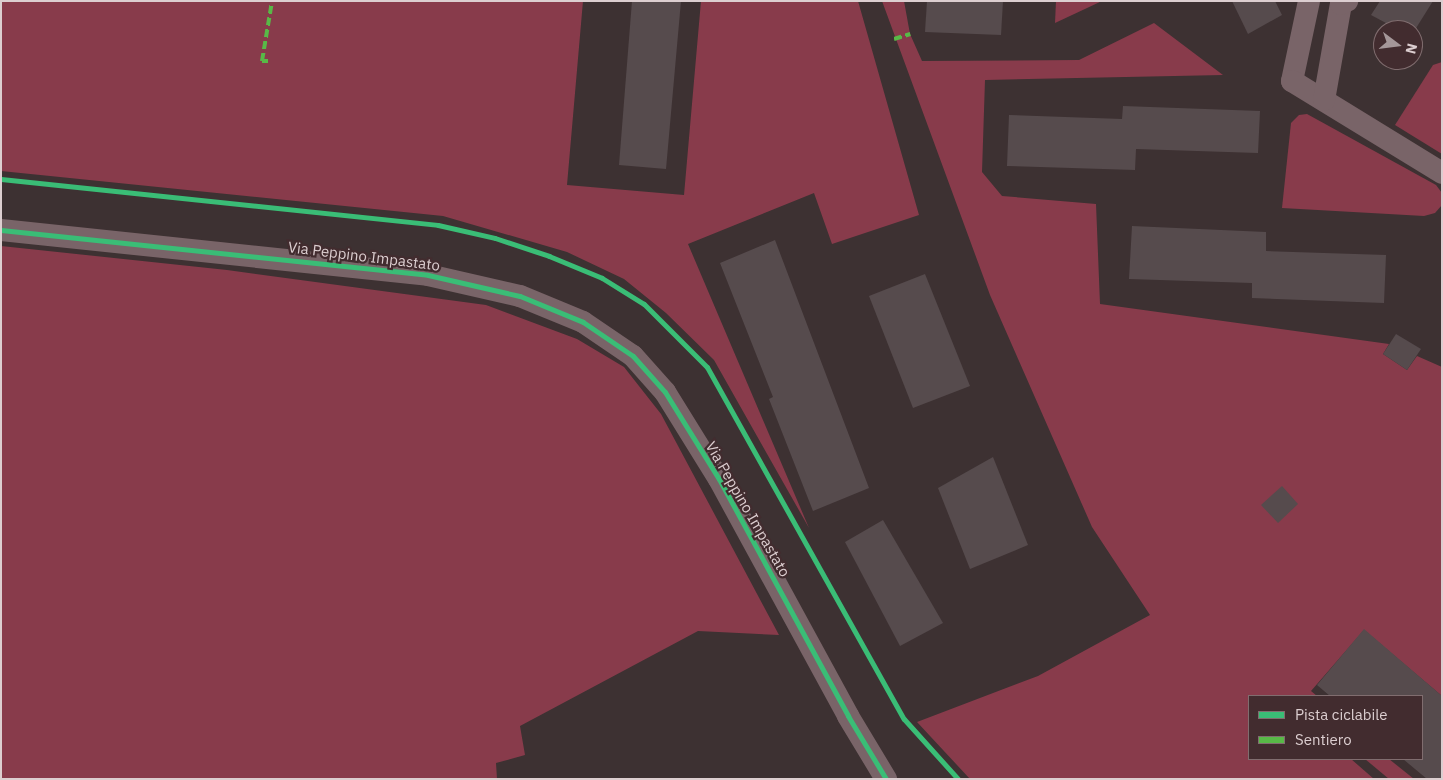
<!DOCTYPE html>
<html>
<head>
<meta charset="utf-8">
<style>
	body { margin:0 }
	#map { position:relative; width:1443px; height:780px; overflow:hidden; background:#3d3132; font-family:"IBM Plex Sans",sans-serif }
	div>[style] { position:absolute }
	.green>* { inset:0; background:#883b4b }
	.building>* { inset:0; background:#564b4d }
	.minor>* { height:22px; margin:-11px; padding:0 11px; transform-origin:11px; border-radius:11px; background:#796468 }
	.quiet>* { height:4px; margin-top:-2px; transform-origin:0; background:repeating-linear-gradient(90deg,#58b947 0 8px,transparent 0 12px) }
	.cycleway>* { height:5px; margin:-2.5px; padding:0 2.5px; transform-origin:2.5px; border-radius:2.5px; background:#3abd76 }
	span { translate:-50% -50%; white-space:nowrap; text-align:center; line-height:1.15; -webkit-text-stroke:4.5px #422c2f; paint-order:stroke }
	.street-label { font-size:15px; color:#dcced0 }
	.frame { position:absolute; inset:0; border:2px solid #dcced0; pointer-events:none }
	.legend { position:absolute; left:1248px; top:695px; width:175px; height:65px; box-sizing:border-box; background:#422c2f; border:1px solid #806d6f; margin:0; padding:6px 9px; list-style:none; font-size:15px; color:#dcced0 }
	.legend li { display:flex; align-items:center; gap:10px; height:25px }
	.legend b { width:25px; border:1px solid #806d6f }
	.north { position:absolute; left:1373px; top:20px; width:50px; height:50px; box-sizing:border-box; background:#422c2f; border:1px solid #806d6f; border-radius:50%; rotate:105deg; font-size:14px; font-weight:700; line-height:20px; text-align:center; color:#dcced0 }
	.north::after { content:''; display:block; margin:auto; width:18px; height:22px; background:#a49799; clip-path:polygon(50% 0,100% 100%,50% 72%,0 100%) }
</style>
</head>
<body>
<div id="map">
	<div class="green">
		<div style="clip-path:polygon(1px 1px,583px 1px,567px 185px,684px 195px,701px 1px,858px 1px,919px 215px,832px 244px,814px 193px,688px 244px,809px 528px,714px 360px,666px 313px,624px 279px,567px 252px,443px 216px,1px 171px)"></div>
		<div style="clip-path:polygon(882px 1px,904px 1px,910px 34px,922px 61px,1079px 60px,1154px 23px,1223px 75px,985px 80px,982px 172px,1002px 196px,1096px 204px,1100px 304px,1389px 344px,1383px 354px,1407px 370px,1417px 356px,1442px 367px,1442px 696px,1364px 630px,1311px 691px,1317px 696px,1249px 696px,1249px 759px,1351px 759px,1374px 779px,970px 779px,917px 722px,1038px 676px,1150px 615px,1092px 527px,990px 295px)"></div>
		<div style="clip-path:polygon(1056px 1px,1102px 1px,1055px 23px)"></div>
		<div style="clip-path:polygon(1442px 62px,1442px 154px,1395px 125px,1433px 65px)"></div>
		<div style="clip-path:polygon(1307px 114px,1436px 185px,1442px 193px,1442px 205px,1435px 213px,1424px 216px,1282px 208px,1291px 123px,1299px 115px)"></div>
		<div style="clip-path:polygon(1px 246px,227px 270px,486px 305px,577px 339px,624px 367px,661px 414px,779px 635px,698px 631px,520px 726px,525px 755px,496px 763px,497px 779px,1px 779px)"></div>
		<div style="clip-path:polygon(1365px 759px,1389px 759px,1414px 779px,1389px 779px)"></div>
	</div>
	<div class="building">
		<div style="clip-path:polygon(632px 1px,681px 1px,666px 169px,619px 165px)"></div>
		<div style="clip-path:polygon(927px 1px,1003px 1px,1001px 35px,925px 32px)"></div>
		<div style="clip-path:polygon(1232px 1px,1275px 1px,1282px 15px,1248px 34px)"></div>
		<div style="clip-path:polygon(1380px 1px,1433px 1px,1413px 33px,1413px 30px,1399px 30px,1371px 15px)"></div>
		<div style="clip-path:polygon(1123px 106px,1260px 111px,1258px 153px,1136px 149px,1135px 170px,1007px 166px,1009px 115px,1122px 119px)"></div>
		<div style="clip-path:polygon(1132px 226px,1266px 232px,1266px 251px,1386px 255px,1384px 303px,1252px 298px,1252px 283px,1129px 279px)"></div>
		<div style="clip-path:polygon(775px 240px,869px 488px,813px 511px,769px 399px,773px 397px,720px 263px)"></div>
		<div style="clip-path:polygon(925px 274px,970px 386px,913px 408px,869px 296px)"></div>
		<div style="clip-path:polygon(1396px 334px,1421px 349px,1407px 370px,1383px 354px)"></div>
		<div style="clip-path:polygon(993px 457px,1028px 545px,970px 569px,938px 488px)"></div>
		<div style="clip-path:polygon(1282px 486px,1298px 504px,1278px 523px,1261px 505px)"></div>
		<div style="clip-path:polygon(883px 520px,943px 623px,900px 646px,845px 542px)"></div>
		<div style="clip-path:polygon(1364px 629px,1442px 696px,1442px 779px,1427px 779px,1403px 759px,1422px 759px,1422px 696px,1330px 696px,1317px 685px)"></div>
	</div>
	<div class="minor">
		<div style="left:1309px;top:1px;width:82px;rotate:102deg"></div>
		<div style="left:1292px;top:81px;width:176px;rotate:31.5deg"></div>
		<div style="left:1324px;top:100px;width:97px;rotate:-80deg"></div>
		<div style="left:1341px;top:4px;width:7px;rotate:-27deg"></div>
		<div style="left:1px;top:230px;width:429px;rotate:6deg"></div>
		<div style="left:428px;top:275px;width:94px;rotate:12.9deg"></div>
		<div style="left:520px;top:296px;width:68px;rotate:22.4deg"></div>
		<div style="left:583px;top:322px;width:60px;rotate:34.2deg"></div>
		<div style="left:633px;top:356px;width:48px;rotate:48.4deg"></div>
		<div style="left:665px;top:392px;width:102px;rotate:58.2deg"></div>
		<div style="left:719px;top:479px;width:270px;rotate:61.4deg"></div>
		<div style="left:848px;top:716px;width:74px;rotate:58.9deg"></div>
	</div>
	<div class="quiet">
		<div style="left:894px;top:39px;width:17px;rotate:-17deg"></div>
		<div style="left:268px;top:61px;width:6px;rotate:180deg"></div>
		<div style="left:262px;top:61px;width:61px;rotate:-80.5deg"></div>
	</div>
	<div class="cycleway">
		<div style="left:1px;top:179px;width:439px;rotate:6deg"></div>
		<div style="left:438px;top:225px;width:58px;rotate:12.8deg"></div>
		<div style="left:495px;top:238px;width:57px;rotate:18.4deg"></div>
		<div style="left:549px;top:256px;width:57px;rotate:22.5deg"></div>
		<div style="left:602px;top:278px;width:49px;rotate:31.8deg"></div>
		<div style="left:644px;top:304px;width:89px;rotate:45deg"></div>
		<div style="left:707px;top:367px;width:403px;rotate:60.8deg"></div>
		<div style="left:904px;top:719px;width:81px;rotate:48deg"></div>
		<div style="left:1px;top:230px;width:429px;rotate:6deg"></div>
		<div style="left:428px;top:275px;width:94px;rotate:12.9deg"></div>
		<div style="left:520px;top:296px;width:68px;rotate:22.4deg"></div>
		<div style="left:583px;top:322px;width:60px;rotate:34.2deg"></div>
		<div style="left:633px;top:356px;width:48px;rotate:48.4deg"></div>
		<div style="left:665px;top:392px;width:102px;rotate:58.2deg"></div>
		<div style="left:719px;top:479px;width:270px;rotate:61.4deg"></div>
		<div style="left:848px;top:716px;width:74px;rotate:58.9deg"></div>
	</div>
	<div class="street-label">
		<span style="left:364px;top:256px;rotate:7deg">Via Peppino Impastato</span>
		<span style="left:748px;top:509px;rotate:60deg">Via Peppino Impastato</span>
	</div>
	<div class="frame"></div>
	<ul class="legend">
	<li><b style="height:6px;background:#3abd76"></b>Pista ciclabile</li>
	<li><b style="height:6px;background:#58b947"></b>Sentiero</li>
	</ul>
	<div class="north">N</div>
</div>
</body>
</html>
